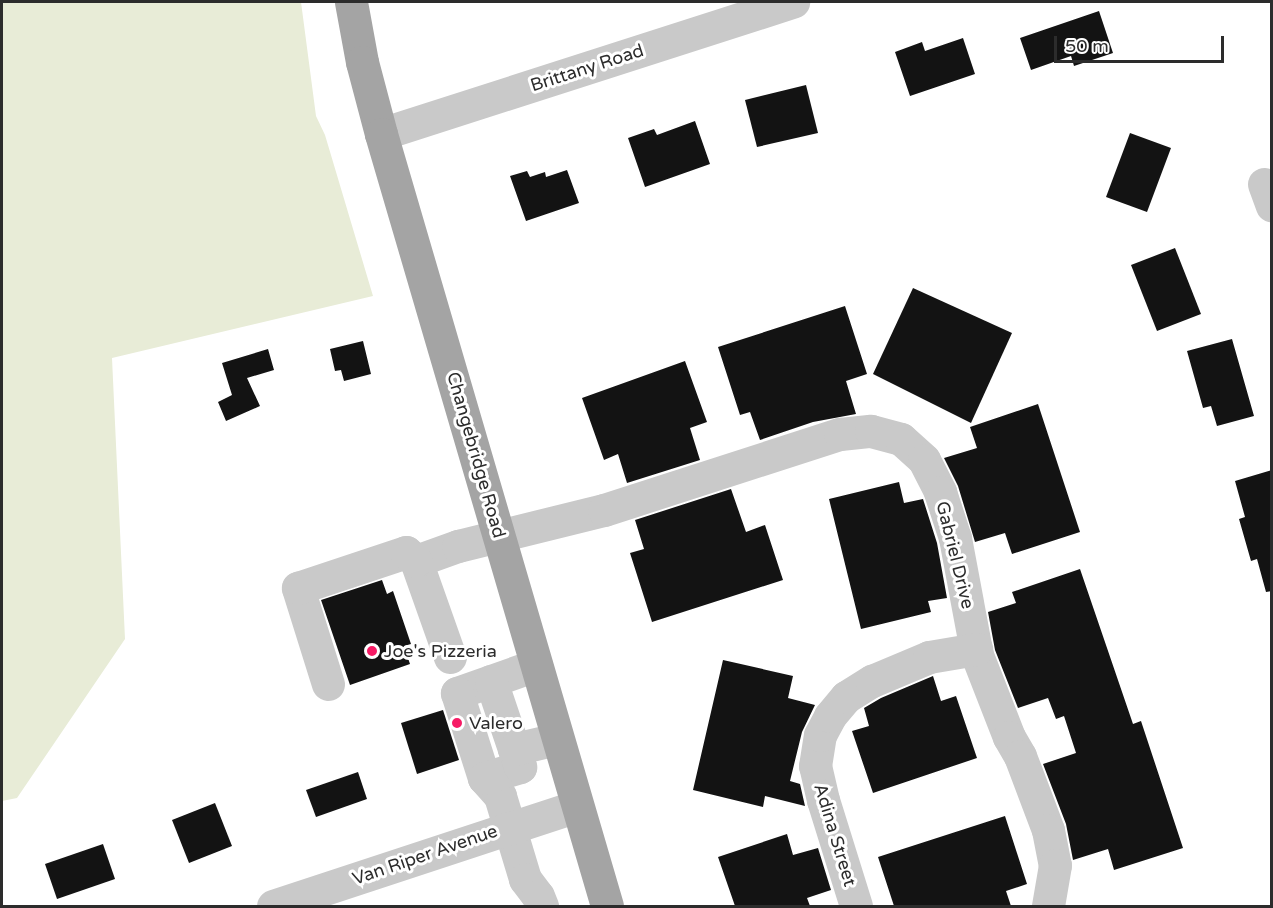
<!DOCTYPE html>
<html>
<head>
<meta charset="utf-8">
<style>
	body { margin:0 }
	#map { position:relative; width:1273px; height:908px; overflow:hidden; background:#fff; font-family:"Varela Round",sans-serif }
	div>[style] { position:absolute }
	.green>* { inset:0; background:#e8ecd7 }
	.building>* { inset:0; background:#131313 }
	.minor>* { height:33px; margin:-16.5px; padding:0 16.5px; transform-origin:16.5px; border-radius:16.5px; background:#c9c9c9 }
	.major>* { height:33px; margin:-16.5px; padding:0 16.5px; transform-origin:16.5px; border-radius:16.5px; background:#a4a4a4 }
	.dots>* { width:16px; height:16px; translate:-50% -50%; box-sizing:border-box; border:3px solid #fff; border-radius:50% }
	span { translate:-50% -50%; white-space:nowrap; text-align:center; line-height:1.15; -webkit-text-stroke:6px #fff; paint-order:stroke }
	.street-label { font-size:18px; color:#2c2c2c }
	.poi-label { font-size:18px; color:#2c2c2c }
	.left { translate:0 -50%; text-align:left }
	.frame { position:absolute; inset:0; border:3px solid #2c2c2c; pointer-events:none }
	.scale { position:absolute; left:1054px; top:36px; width:170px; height:27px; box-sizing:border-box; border:3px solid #2c2c2c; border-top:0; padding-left:8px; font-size:18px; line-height:21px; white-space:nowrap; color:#2c2c2c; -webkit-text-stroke:4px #fff; paint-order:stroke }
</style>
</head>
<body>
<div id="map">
	<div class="green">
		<div style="clip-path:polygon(2px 2px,301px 2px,316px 116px,325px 135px,373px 296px,112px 358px,125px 639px,17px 798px,2px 801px)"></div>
	</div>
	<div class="building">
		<div style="clip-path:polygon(1099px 11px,1113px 53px,1074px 66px,1071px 56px,1031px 70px,1020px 38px)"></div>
		<div style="clip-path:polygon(963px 38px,975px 74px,910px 96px,895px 52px,922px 42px,925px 51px)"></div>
		<div style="clip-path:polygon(806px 85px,818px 133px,757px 147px,745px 100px)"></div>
		<div style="clip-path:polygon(695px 121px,710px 164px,645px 187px,628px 138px,654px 129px,657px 135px)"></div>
		<div style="clip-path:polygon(1130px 133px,1171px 148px,1147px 212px,1106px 197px)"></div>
		<div style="clip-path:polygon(567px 170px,579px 203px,526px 221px,510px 176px,527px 171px,530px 177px,545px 172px,546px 177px)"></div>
		<div style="clip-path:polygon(1175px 248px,1201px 314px,1157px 331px,1131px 265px)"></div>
		<div style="clip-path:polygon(913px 288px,1012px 333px,971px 423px,873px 374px)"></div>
		<div style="clip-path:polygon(845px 306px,867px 374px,846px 381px,856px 414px,813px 422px,760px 440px,750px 412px,740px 415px,718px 347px)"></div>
		<div style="clip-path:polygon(1232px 339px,1254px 416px,1217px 426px,1211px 406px,1203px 408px,1187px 351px)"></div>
		<div style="clip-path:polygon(363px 341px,371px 374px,344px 381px,341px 370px,335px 371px,330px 349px)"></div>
		<div style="clip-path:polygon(268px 349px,274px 370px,247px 378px,260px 406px,226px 421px,218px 402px,232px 395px,222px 363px)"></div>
		<div style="clip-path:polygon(685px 361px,707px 422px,690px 428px,700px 460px,627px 483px,618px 454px,604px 460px,582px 398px)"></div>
		<div style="clip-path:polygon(1038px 404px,1080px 532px,1012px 554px,1005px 533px,975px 542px,958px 486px,944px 458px,977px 448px,970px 427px)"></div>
		<div style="clip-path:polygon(1272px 470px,1272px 591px,1266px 592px,1257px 559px,1251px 561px,1239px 519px,1245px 517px,1235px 481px)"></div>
		<div style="clip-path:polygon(899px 482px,904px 503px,923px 499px,937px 543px,947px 598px,928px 601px,931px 612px,861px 629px,829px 499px)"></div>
		<div style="clip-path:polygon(731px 489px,746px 532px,765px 525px,783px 580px,652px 622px,630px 553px,644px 549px,635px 520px)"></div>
		<div style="clip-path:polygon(1080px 569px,1133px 724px,1141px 721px,1183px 848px,1114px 870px,1108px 849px,1073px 860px,1066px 824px,1043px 764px,1076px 753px,1064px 716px,1056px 719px,1048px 698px,1018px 708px,995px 650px,988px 612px,1016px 603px,1012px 592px)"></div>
		<div style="clip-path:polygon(382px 580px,387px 594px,393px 591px,411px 644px,404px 646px,410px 664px,350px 685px,321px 600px)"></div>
		<div style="clip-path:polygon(723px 660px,793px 676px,788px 698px,815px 705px,802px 732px,790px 781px,800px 784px,805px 806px,765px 796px,763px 807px,693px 790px)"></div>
		<div style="clip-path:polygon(933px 676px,941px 701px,956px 696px,977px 758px,873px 793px,852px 731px,869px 726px,864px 708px,881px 698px)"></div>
		<div style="clip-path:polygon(443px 710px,459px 760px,417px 774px,401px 723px)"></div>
		<div style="clip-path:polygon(358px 772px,367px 799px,316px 817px,306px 790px)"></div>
		<div style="clip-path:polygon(215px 803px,232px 846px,189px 863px,172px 820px)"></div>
		<div style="clip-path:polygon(1005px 816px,1027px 884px,1006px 891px,1011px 906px,894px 906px,878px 857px)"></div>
		<div style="clip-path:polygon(787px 834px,793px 855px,818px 848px,831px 890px,807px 898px,810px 906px,735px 906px,718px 857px)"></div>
		<div style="clip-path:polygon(103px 844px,115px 879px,57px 899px,45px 864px)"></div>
	</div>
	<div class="minor">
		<div style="left:381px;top:134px;width:433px;rotate:-17.8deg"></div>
		<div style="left:1264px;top:184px;width:23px;rotate:70deg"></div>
		<div style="left:450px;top:657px;width:102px;rotate:-109.5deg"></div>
		<div style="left:416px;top:561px;width:45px;rotate:-19.7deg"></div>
		<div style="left:458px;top:546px;width:150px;rotate:-13.9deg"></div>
		<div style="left:604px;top:510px;width:248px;rotate:-17.9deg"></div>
		<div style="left:840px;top:434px;width:31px;rotate:-6deg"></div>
		<div style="left:871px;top:431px;width:31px;rotate:15deg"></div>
		<div style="left:901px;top:439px;width:31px;rotate:42deg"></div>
		<div style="left:924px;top:460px;width:36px;rotate:63deg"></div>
		<div style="left:940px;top:492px;width:48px;rotate:71.9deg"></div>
		<div style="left:955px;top:538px;width:119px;rotate:79.4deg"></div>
		<div style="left:977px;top:655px;width:88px;rotate:68.7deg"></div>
		<div style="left:1009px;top:737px;width:22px;rotate:60deg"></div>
		<div style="left:1020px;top:756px;width:79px;rotate:69.3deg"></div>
		<div style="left:1048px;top:830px;width:36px;rotate:79deg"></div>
		<div style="left:1055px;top:865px;width:42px;rotate:99.7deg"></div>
		<div style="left:536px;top:665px;width:84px;rotate:160.5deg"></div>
		<div style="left:457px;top:693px;width:89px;rotate:72.4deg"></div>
		<div style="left:484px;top:778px;width:24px;rotate:48deg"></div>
		<div style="left:500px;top:796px;width:87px;rotate:73.2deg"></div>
		<div style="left:525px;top:879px;width:21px;rotate:53deg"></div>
		<div style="left:538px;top:896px;width:11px;rotate:68deg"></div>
		<div style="left:491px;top:681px;width:72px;rotate:71.3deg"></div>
		<div style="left:328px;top:684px;width:101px;rotate:-107.4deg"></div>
		<div style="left:298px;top:588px;width:114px;rotate:-18.4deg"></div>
		<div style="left:406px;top:552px;width:13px;rotate:42deg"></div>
		<div style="left:484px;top:778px;width:38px;rotate:-17deg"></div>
		<div style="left:520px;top:767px;width:19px;rotate:-108deg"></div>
		<div style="left:514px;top:749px;width:44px;rotate:-13.1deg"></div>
		<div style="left:273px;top:906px;width:320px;rotate:-18.2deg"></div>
		<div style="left:856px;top:906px;width:111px;rotate:-107.3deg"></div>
		<div style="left:823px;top:800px;width:35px;rotate:-103deg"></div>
		<div style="left:815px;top:766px;width:31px;rotate:-81deg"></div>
		<div style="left:820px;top:735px;width:21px;rotate:-62deg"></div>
		<div style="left:830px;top:716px;width:25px;rotate:-50deg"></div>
		<div style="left:846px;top:697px;width:31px;rotate:-32deg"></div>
		<div style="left:872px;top:681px;width:62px;rotate:-22.8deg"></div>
		<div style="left:929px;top:657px;width:48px;rotate:-9.7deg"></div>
	</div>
	<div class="major">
		<div style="left:351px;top:2px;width:61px;rotate:79.6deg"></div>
		<div style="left:362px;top:62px;width:74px;rotate:75.2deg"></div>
		<div style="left:381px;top:134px;width:804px;rotate:73.68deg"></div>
	</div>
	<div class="dots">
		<div style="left:372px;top:651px;background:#f61b65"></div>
		<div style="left:457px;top:723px;background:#f61b65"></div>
	</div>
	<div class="street-label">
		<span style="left:587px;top:68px;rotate:-18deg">Brittany Road</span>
		<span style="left:476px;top:455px;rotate:74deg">Changebridge Road</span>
		<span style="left:955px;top:555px;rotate:76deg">Gabriel Drive</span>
		<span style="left:835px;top:835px;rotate:73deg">Adina Street</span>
		<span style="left:425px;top:855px;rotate:-19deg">Van Riper Avenue</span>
	</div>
	<div class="poi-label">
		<span class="left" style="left:384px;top:651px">Joe's Pizzeria</span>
		<span class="left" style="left:469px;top:723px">Valero</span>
	</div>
	<div class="frame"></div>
	<div class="scale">50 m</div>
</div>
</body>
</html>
